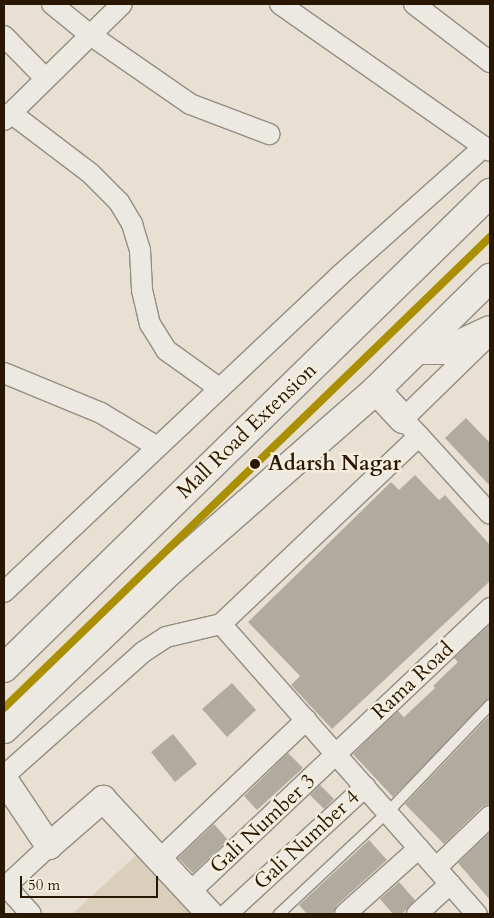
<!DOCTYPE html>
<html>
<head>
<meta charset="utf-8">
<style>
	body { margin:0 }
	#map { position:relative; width:494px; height:918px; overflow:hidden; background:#e8e0d2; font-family:Cardo,serif }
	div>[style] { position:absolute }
	.green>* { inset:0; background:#dacfbb }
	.building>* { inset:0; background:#b1ab9f }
	.roads { filter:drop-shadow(1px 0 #938d82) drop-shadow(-1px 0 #938d82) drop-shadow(0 1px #938d82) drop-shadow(0 -1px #938d82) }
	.service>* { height:10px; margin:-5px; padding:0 5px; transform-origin:5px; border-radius:5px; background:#ece8e2 }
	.minor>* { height:20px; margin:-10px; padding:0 10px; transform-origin:10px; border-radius:10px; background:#ece8e2 }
	.tertiary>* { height:26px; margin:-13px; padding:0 13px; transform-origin:13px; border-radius:13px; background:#ece8e2 }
	.secondary>* { height:28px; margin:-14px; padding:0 14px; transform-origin:14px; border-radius:14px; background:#ece8e2 }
	.metro-1>* { height:8px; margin:-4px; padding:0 4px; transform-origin:4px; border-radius:4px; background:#a98f01 }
	.dots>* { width:14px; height:14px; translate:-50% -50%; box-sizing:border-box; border:2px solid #f5eddd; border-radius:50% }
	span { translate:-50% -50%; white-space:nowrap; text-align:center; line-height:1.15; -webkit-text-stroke:5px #f5eddd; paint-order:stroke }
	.street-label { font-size:21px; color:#281803 }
	.stop-label { font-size:21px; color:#281803; font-weight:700 }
	.left { translate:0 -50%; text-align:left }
	.frame { position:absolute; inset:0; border:5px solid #281803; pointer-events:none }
	.scale { position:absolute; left:20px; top:876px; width:138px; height:22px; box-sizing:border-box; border:2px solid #281803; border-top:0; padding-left:6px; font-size:15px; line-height:18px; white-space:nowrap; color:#281803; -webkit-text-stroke:4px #f5eddd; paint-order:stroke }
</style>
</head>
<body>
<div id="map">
	<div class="green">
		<div style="clip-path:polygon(141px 851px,198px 914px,72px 914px)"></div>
	</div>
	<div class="building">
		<div style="clip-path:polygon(466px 418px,490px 443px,490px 486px,445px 438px)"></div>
		<div style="clip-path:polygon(415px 475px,439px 500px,445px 495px,490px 545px,490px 581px,332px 729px,291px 685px,300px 676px,248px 622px,391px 482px,399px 490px)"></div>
		<div style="clip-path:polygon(490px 624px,490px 698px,393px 797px,353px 754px,398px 711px,404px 717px,435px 688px,433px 686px,458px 662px,454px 658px)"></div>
		<div style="clip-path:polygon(232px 683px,256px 710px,227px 737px,202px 709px)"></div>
		<div style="clip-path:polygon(490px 715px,490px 804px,482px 807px,444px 844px,405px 804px)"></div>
		<div style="clip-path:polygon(173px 734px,197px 764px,175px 782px,151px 752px)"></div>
		<div style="clip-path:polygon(288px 753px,303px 768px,257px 810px,244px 796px)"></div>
		<div style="clip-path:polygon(320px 785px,334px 799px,324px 809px,310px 795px)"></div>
		<div style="clip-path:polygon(214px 824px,228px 840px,193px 873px,178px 858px)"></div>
		<div style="clip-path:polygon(490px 832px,490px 900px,458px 863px)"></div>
		<div style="clip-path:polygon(369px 840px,387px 860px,337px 905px,333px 914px,307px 914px,299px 905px)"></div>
		<div style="clip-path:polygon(399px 882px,415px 900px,402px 914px,393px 914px,380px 899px)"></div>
	</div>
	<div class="roads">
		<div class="service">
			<div style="left:279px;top:914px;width:148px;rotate:-43.1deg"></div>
			<div style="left:387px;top:813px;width:149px;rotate:-46.4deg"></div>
		</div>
		<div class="minor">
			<div style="left:52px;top:4px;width:48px;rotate:39deg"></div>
			<div style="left:89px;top:34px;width:123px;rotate:34.7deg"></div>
			<div style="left:190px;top:104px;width:85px;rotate:20.8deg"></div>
			<div style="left:280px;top:4px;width:256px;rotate:35deg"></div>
			<div style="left:414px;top:4px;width:96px;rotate:37.3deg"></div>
			<div style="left:4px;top:36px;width:59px;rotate:45.7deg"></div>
			<div style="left:11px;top:113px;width:99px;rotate:37.2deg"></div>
			<div style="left:90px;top:173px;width:41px;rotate:45deg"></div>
			<div style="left:119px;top:202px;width:26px;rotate:59deg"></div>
			<div style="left:132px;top:224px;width:27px;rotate:73deg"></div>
			<div style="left:140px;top:250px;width:40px;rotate:87.1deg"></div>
			<div style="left:142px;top:290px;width:35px;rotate:77deg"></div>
			<div style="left:150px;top:324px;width:31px;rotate:58deg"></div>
			<div style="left:166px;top:350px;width:65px;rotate:35.6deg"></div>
			<div style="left:4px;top:120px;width:165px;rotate:-44.5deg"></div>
			<div style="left:4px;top:373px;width:105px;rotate:22.4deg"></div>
			<div style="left:101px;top:413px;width:64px;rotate:31deg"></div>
			<div style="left:419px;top:436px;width:105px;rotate:47.7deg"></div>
			<div style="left:4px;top:592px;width:461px;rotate:-43.3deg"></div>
			<div style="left:339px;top:276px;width:194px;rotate:-41.7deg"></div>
			<div style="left:221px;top:624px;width:387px;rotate:48.6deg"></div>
			<div style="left:4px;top:776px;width:186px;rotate:-41.7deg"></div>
			<div style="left:143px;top:652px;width:27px;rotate:-33deg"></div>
			<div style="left:166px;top:637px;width:57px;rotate:-13.3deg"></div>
			<div style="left:221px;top:624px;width:273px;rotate:-43.5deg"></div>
			<div style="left:419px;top:436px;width:23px;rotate:-133deg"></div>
			<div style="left:403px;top:419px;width:117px;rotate:-44.3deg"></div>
			<div style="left:160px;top:859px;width:202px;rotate:-43.6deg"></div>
			<div style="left:436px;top:868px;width:75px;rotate:-43.9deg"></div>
			<div style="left:4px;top:884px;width:40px;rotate:48deg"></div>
			<div style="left:4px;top:888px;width:62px;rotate:-43deg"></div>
			<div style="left:189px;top:893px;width:415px;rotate:-43.4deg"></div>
			<div style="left:227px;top:914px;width:188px;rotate:-42.6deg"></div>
			<div style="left:345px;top:914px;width:99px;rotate:-41.7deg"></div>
			<div style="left:417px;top:914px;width:45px;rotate:-42.3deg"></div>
		</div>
		<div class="tertiary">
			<div style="left:4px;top:779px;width:81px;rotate:56.1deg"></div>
			<div style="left:49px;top:846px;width:72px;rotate:-41deg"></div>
			<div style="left:103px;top:799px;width:157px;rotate:47.1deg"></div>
		</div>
		<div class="secondary">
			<div style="left:417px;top:350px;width:30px"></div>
			<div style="left:447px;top:350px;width:47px;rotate:-24.9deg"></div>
			<div style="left:376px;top:390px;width:40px;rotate:47deg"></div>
			<div style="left:4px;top:668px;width:680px;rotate:-44.34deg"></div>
			<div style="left:4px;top:729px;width:229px;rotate:-43.6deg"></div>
			<div style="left:170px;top:571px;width:274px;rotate:-41.3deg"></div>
			<div style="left:376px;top:390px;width:160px;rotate:-44.5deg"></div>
		</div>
	</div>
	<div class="metro-1">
		<div style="left:4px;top:708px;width:677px;rotate:-44.1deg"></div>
	</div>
	<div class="dots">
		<div style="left:255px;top:464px;background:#281803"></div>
	</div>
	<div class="street-label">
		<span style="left:247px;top:431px;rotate:-44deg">Mall Road Extension</span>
		<span style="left:413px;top:681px;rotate:-43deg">Rama Road</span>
		<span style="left:263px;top:824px;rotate:-43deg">Gali Number 3</span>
		<span style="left:307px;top:840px;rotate:-43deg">Gali Number 4</span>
	</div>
	<div class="stop-label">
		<span class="left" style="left:268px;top:464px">Adarsh Nagar</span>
	</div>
	<div class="frame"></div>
	<div class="scale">50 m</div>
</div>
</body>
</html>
